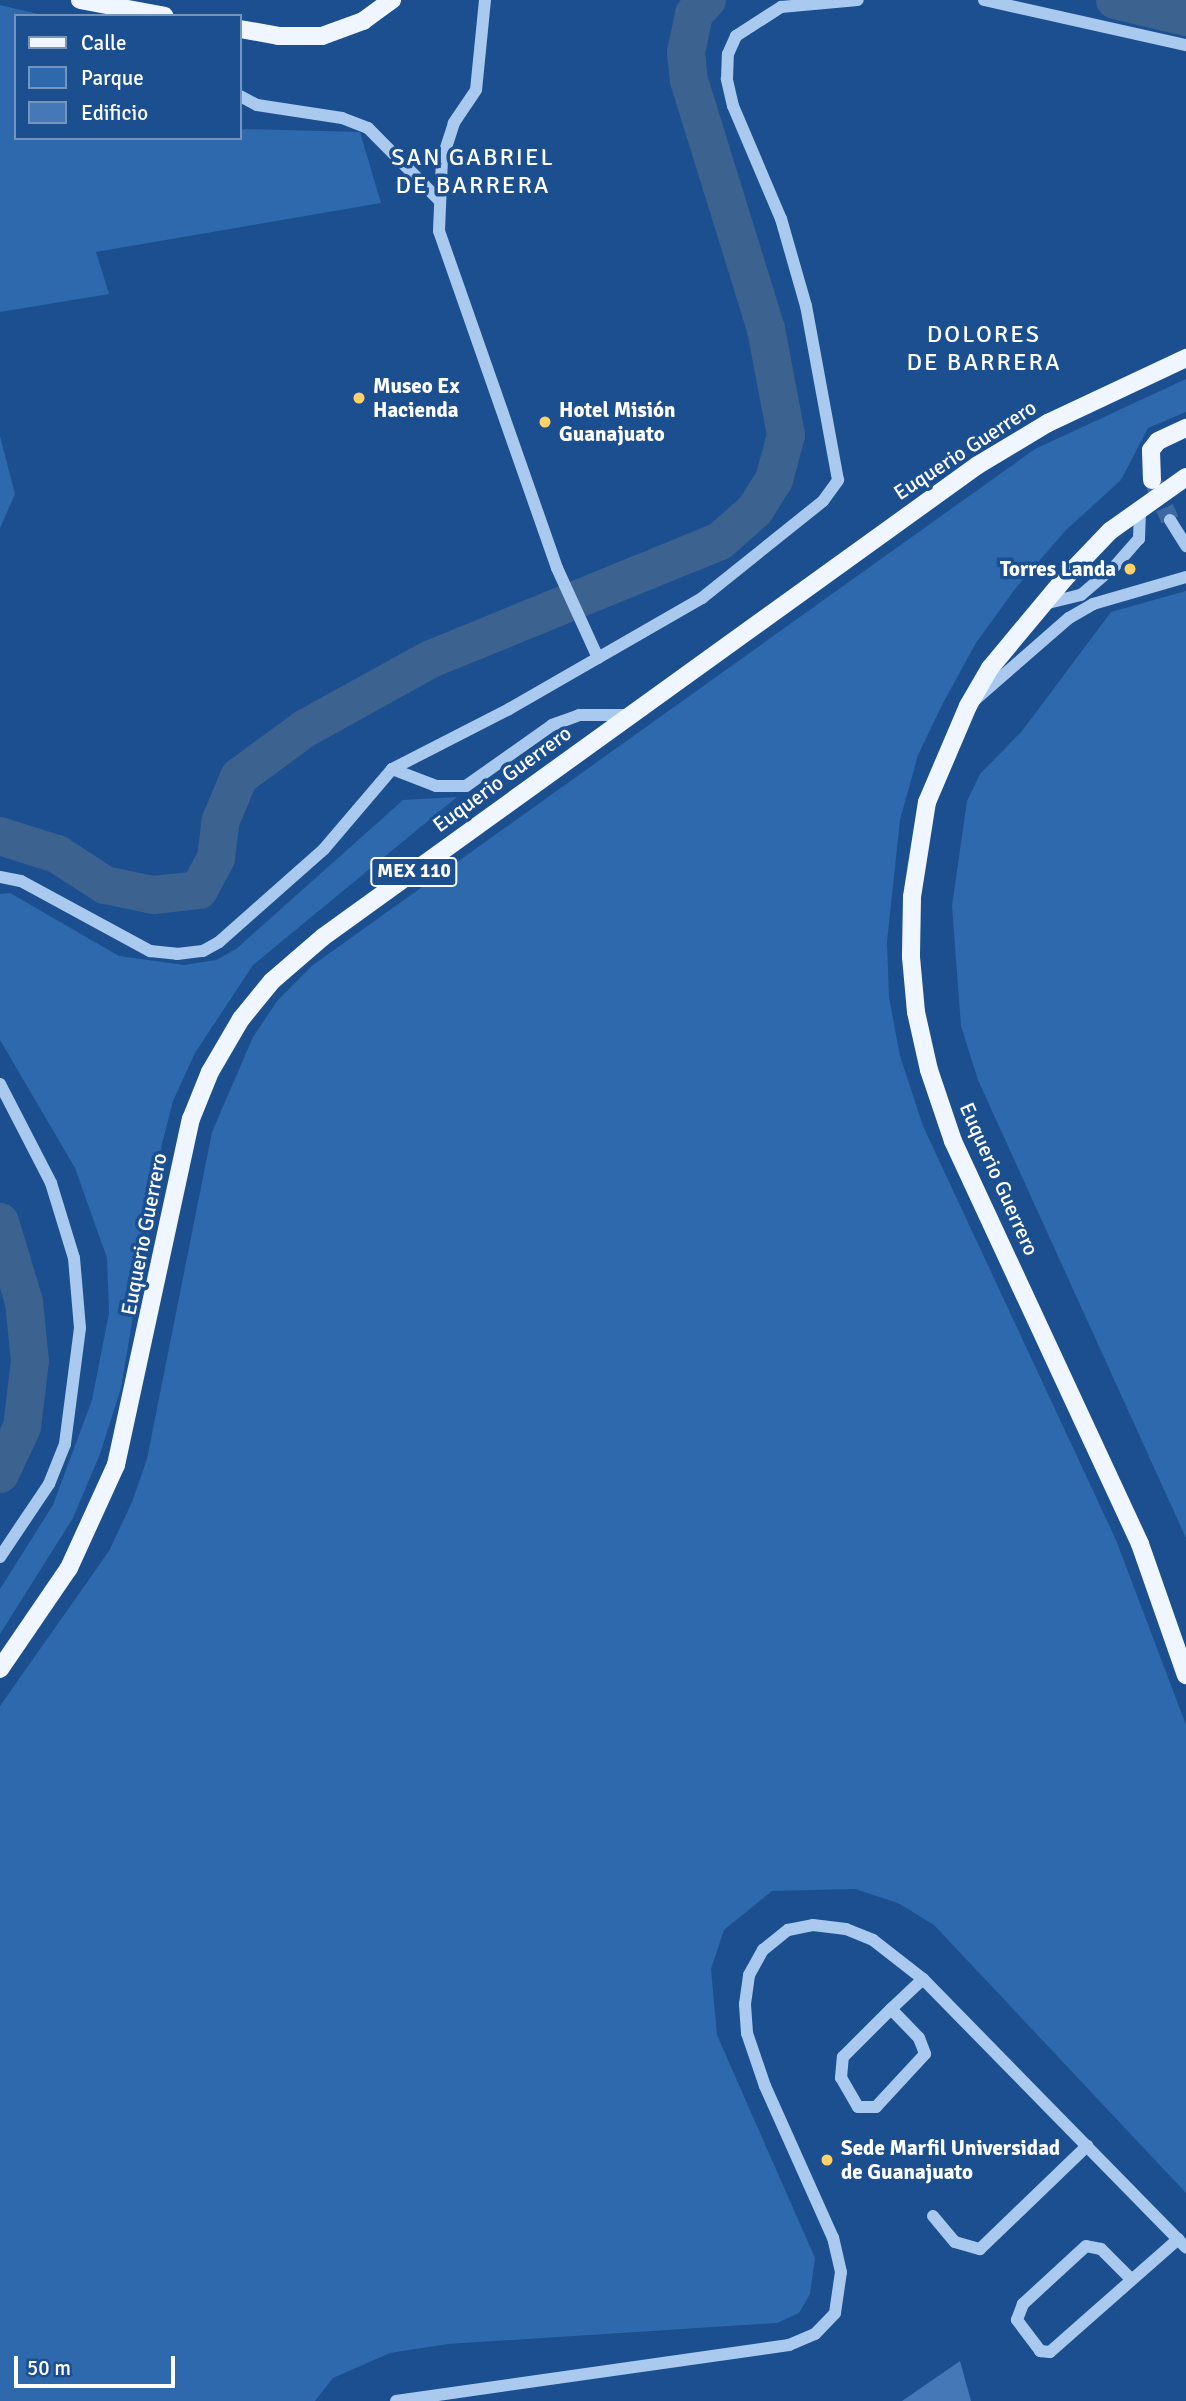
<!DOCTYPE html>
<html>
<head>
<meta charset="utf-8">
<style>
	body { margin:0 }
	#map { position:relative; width:1186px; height:2401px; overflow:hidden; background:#1b4f8f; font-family:Signika,sans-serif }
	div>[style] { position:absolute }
	.green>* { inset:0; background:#2e69ad }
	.river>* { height:38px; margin:-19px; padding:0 19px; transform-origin:19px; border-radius:19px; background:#3c6290 }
	.building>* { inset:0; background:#4478b7 }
	.major-tunnel>* { height:18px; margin-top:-9px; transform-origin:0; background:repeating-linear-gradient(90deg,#3d69a0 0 18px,transparent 0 27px) }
	.minor>* { height:12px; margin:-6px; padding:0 6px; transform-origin:6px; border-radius:6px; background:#a9c9ee }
	.major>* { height:18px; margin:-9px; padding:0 9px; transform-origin:9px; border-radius:9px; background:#f0f6ff }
	.dots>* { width:19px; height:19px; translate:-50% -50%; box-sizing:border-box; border:4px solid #1b4f8f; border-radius:50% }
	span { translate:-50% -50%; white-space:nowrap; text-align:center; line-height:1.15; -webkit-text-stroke:7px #1b4f8f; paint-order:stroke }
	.shield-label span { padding:2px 5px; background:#1b4f8f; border:2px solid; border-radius:5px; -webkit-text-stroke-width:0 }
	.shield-label { font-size:19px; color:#fff; font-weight:700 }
	.poi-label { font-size:21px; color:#fff; font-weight:700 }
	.left { translate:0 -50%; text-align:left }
	.right { translate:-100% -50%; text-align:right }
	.street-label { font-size:21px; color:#fff }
	.quarter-label { font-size:24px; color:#fff; letter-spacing:2px }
	.legend { position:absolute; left:14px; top:14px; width:228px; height:126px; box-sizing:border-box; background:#1b4f8f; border:2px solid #7695bc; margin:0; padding:9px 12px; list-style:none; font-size:21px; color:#fff }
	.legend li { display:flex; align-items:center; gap:14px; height:35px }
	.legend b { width:35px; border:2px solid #7695bc }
	.scale { position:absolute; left:14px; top:2356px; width:161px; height:32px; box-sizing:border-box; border:4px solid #fff; border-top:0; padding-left:9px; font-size:21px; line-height:24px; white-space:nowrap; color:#fff; -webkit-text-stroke:5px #1b4f8f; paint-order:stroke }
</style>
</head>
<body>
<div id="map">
	<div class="green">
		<div style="clip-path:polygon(0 5px,46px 16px,16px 16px,16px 138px,240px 138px,240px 129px,360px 132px,381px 203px,96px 252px,109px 294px,0 312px)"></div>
		<div style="clip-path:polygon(1186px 379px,1186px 412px,1148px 428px,1121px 480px,1066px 530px,1015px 589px,976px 643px,943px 703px,918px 755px,900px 820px,887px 942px,889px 997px,900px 1056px,923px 1126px,1116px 1540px,1186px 1725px,1186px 2193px,934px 1925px,898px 1903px,855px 1889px,772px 1891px,724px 1930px,711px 1969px,717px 2035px,815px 2258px,810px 2294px,799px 2313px,777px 2323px,448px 2344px,390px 2353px,333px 2378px,315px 2401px,0 2401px,0 1706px,109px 1551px,132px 1502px,147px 1459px,212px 1132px,253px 1037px,277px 1001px,313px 965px,1035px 449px)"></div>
		<div style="clip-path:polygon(0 436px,15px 494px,0 528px)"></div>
		<div style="clip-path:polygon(1186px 591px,1186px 1538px,978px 1080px,961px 1026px,952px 906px,967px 801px,980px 774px,1022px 731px,1111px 612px)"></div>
		<div style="clip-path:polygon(457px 797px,253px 965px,195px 1053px,173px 1101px,162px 1144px,121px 1388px,100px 1454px,73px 1518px,0 1634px,0 1589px,53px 1505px,92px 1400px,109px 1313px,107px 1258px,75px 1168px,0 1040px,0 894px,10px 893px,119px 956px,184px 965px,216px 960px,236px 949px,403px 800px)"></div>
	</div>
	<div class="river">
		<div style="left:1115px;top:0;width:73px;rotate:13.5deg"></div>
		<div style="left:0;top:836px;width:60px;rotate:17.5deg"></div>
		<div style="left:57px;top:854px;width:57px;rotate:32.9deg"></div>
		<div style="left:105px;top:885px;width:49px;rotate:11.8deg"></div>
		<div style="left:153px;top:895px;width:46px;rotate:-6.2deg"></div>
		<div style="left:199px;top:890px;width:36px;rotate:-62deg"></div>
		<div style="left:216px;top:858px;width:38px;rotate:-83deg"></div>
		<div style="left:221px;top:820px;width:47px;rotate:-67.3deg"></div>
		<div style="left:239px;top:777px;width:81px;rotate:-36.4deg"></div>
		<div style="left:304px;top:729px;width:145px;rotate:-28.9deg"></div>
		<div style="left:431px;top:659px;width:312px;rotate:-22.2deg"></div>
		<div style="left:720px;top:541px;width:47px;rotate:-41.5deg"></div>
		<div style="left:755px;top:510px;width:36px;rotate:-58deg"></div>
		<div style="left:774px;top:480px;width:47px;rotate:-75.1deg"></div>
		<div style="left:786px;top:435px;width:108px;rotate:-100.7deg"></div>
		<div style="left:766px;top:329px;width:260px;rotate:-107.2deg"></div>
		<div style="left:689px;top:81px;width:29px;rotate:-96deg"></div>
		<div style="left:686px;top:52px;width:39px;rotate:-78deg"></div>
		<div style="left:694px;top:14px;width:19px;rotate:-47deg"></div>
		<div style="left:0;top:1222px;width:84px;rotate:73.3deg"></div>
		<div style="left:24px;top:1302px;width:59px;rotate:84.2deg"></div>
		<div style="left:30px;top:1361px;width:66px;rotate:96.9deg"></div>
		<div style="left:22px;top:1427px;width:52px;rotate:115.1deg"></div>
	</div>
	<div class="building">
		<div style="clip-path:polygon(960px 2361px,971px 2401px,902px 2401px)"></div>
	</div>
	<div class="major-tunnel">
		<div style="left:1154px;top:483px;width:40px;rotate:66.6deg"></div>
	</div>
	<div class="minor">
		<div style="left:485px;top:0;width:90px;rotate:95.7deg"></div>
		<div style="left:476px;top:90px;width:40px;rotate:124deg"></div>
		<div style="left:454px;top:123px;width:38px;rotate:108deg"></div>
		<div style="left:442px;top:159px;width:72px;rotate:92.4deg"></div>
		<div style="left:439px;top:231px;width:357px;rotate:70.7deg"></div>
		<div style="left:557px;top:568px;width:99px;rotate:65.5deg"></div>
		<div style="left:984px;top:0;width:207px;rotate:12.6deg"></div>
		<div style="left:240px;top:96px;width:19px;rotate:28deg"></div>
		<div style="left:257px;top:105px;width:86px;rotate:8.7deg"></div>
		<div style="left:342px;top:118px;width:28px;rotate:21deg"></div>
		<div style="left:368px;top:128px;width:100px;rotate:45.4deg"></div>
		<div style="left:1170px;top:520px;width:31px;rotate:58deg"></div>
		<div style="left:1044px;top:604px;width:38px;rotate:-14deg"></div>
		<div style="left:1081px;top:595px;width:46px;rotate:-40.6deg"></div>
		<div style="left:1116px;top:565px;width:35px;rotate:-49deg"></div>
		<div style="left:1139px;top:539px;width:31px;rotate:-88deg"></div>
		<div style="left:976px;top:699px;width:123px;rotate:-41.1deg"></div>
		<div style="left:1069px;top:618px;width:28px;rotate:-30deg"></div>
		<div style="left:1093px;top:604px;width:97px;rotate:-16.2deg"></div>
		<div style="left:392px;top:769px;width:47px;rotate:21.1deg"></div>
		<div style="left:436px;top:786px;width:30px"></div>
		<div style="left:466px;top:786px;width:105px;rotate:-35.3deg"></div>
		<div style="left:552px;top:725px;width:29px;rotate:-20deg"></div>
		<div style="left:579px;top:715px;width:51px"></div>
		<div style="left:0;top:877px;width:21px;rotate:11deg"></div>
		<div style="left:21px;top:881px;width:147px;rotate:28.5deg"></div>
		<div style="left:150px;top:951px;width:27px;rotate:6deg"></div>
		<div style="left:177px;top:954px;width:26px;rotate:-7deg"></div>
		<div style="left:203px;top:951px;width:18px;rotate:-29deg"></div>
		<div style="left:219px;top:942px;width:140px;rotate:-41.5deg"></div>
		<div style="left:324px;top:849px;width:105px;rotate:-49.6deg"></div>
		<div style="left:392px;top:769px;width:131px;rotate:-27.1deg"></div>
		<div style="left:509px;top:709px;width:223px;rotate:-29.9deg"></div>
		<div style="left:702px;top:598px;width:155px;rotate:-38.7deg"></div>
		<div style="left:823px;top:501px;width:26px;rotate:-54deg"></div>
		<div style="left:838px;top:480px;width:177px;rotate:-100.4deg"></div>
		<div style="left:806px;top:306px;width:91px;rotate:-106deg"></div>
		<div style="left:781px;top:219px;width:123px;rotate:-113deg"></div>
		<div style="left:733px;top:106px;width:28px;rotate:-103deg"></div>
		<div style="left:727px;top:79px;width:25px;rotate:-88deg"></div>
		<div style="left:728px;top:54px;width:20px;rotate:-66deg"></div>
		<div style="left:736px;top:36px;width:54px;rotate:-32.8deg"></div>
		<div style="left:781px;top:7px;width:77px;rotate:-5.2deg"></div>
		<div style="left:0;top:1084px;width:111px;rotate:62.7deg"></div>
		<div style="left:51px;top:1183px;width:78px;rotate:73deg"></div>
		<div style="left:74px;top:1258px;width:70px;rotate:85.1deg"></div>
		<div style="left:80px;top:1328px;width:117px;rotate:97.4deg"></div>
		<div style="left:65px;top:1444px;width:43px;rotate:111.8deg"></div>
		<div style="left:49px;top:1484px;width:88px;rotate:123.9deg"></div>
		<div style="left:891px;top:2009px;width:40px;rotate:46deg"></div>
		<div style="left:919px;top:2038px;width:17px;rotate:69deg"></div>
		<div style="left:925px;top:2054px;width:72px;rotate:132.8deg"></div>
		<div style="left:876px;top:2107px;width:18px;rotate:180deg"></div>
		<div style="left:858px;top:2107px;width:34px;rotate:-120deg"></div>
		<div style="left:841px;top:2078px;width:21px;rotate:-85deg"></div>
		<div style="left:843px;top:2057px;width:68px;rotate:-45deg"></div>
		<div style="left:891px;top:2009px;width:44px;rotate:-43.2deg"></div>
		<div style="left:933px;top:2216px;width:34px;rotate:50deg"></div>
		<div style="left:955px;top:2242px;width:26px;rotate:16deg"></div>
		<div style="left:980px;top:2249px;width:149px;rotate:-43.9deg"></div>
		<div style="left:1131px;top:2279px;width:42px;rotate:-135deg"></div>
		<div style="left:1101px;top:2249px;width:15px;rotate:-169deg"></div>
		<div style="left:1086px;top:2246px;width:86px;rotate:137.4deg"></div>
		<div style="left:1023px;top:2304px;width:17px;rotate:111deg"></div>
		<div style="left:1017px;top:2320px;width:39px;rotate:53deg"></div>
		<div style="left:1040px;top:2351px;width:10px;rotate:6deg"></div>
		<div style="left:1050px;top:2352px;width:171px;rotate:-41.4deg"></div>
		<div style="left:396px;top:2401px;width:397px;rotate:-8.1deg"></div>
		<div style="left:789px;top:2345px;width:28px;rotate:-23deg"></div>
		<div style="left:815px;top:2334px;width:29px;rotate:-46deg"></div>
		<div style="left:835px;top:2313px;width:41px;rotate:-81.7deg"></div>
		<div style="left:841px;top:2272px;width:35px;rotate:-103deg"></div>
		<div style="left:833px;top:2238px;width:167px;rotate:-114.1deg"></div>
		<div style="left:765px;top:2086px;width:56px;rotate:-108.8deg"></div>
		<div style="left:747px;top:2033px;width:29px;rotate:-94deg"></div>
		<div style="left:745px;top:2004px;width:29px;rotate:-82deg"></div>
		<div style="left:749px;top:1975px;width:29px;rotate:-61deg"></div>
		<div style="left:763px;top:1950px;width:32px;rotate:-39deg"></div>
		<div style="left:788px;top:1930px;width:25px;rotate:-11deg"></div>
		<div style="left:813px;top:1925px;width:33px;rotate:7deg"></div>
		<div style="left:846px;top:1929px;width:29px;rotate:22deg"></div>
		<div style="left:873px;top:1940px;width:63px;rotate:38deg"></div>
		<div style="left:923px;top:1979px;width:376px;rotate:45.6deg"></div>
	</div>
	<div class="major">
		<div style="left:80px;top:0;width:86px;rotate:10.7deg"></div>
		<div style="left:240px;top:29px;width:39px;rotate:10deg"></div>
		<div style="left:278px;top:36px;width:44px"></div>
		<div style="left:322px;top:36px;width:44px;rotate:-20.1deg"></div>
		<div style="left:363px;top:21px;width:36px;rotate:-36deg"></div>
		<div style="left:1186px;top:477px;width:93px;rotate:144.6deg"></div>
		<div style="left:1110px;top:531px;width:65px;rotate:133.8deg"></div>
		<div style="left:1065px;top:578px;width:117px;rotate:129.8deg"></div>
		<div style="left:990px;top:668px;width:44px;rotate:120.1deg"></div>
		<div style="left:968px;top:706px;width:104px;rotate:113.1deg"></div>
		<div style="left:927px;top:802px;width:96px;rotate:99deg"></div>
		<div style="left:912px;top:897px;width:60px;rotate:91deg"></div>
		<div style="left:911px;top:957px;width:55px;rotate:84.8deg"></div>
		<div style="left:916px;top:1012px;width:59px;rotate:77.4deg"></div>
		<div style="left:929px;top:1070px;width:75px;rotate:71.3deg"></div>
		<div style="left:953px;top:1141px;width:444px;rotate:65.1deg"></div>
		<div style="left:1140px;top:1544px;width:139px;rotate:70.7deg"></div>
		<div style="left:1152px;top:480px;width:30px;rotate:-92deg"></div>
		<div style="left:1151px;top:450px;width:11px;rotate:-52deg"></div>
		<div style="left:1158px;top:441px;width:31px;rotate:-25deg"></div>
		<div style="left:0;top:1669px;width:122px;rotate:-55.7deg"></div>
		<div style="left:69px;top:1568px;width:113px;rotate:-65.5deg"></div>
		<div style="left:116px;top:1465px;width:354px;rotate:-77.8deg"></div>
		<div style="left:191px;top:1119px;width:51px;rotate:-68deg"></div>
		<div style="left:210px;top:1072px;width:61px;rotate:-59.7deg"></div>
		<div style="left:241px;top:1019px;width:49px;rotate:-50.8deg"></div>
		<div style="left:272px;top:981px;width:67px;rotate:-40.8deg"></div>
		<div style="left:323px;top:937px;width:807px;rotate:-35.78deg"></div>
		<div style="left:978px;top:465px;width:82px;rotate:-31deg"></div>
		<div style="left:1048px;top:423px;width:153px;rotate:-25.2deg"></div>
	</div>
	<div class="dots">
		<div style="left:359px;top:398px;background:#ffd166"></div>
		<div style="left:545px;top:422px;background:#ffd166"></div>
		<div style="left:1130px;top:569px;background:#ffd166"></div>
		<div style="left:827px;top:2160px;background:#ffd166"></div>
	</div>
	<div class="shield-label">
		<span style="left:414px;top:872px">MEX 110</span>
	</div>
	<div class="poi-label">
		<span class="left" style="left:373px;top:398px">Museo Ex<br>Hacienda</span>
		<span class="left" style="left:559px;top:422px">Hotel Misión<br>Guanajuato</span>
		<span class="right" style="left:1116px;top:569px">Torres Landa</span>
		<span class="left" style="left:841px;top:2160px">Sede Marfil Universidad<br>de Guanajuato</span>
	</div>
	<div class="street-label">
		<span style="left:965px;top:450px;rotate:-33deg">Euquerio Guerrero</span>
		<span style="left:502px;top:779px;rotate:-36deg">Euquerio Guerrero</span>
		<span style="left:999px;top:1179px;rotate:66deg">Euquerio Guerrero</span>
		<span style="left:144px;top:1234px;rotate:-79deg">Euquerio Guerrero</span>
	</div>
	<div class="quarter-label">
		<span style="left:473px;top:172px">SAN GABRIEL<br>DE BARRERA</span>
		<span style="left:984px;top:349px">DOLORES<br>DE BARRERA</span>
	</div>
	<ul class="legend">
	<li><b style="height:9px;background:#f0f6ff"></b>Calle</li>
	<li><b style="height:19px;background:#2e69ad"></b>Parque</li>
	<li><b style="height:19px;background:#4478b7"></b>Edificio</li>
	</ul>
	<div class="scale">50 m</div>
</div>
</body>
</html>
